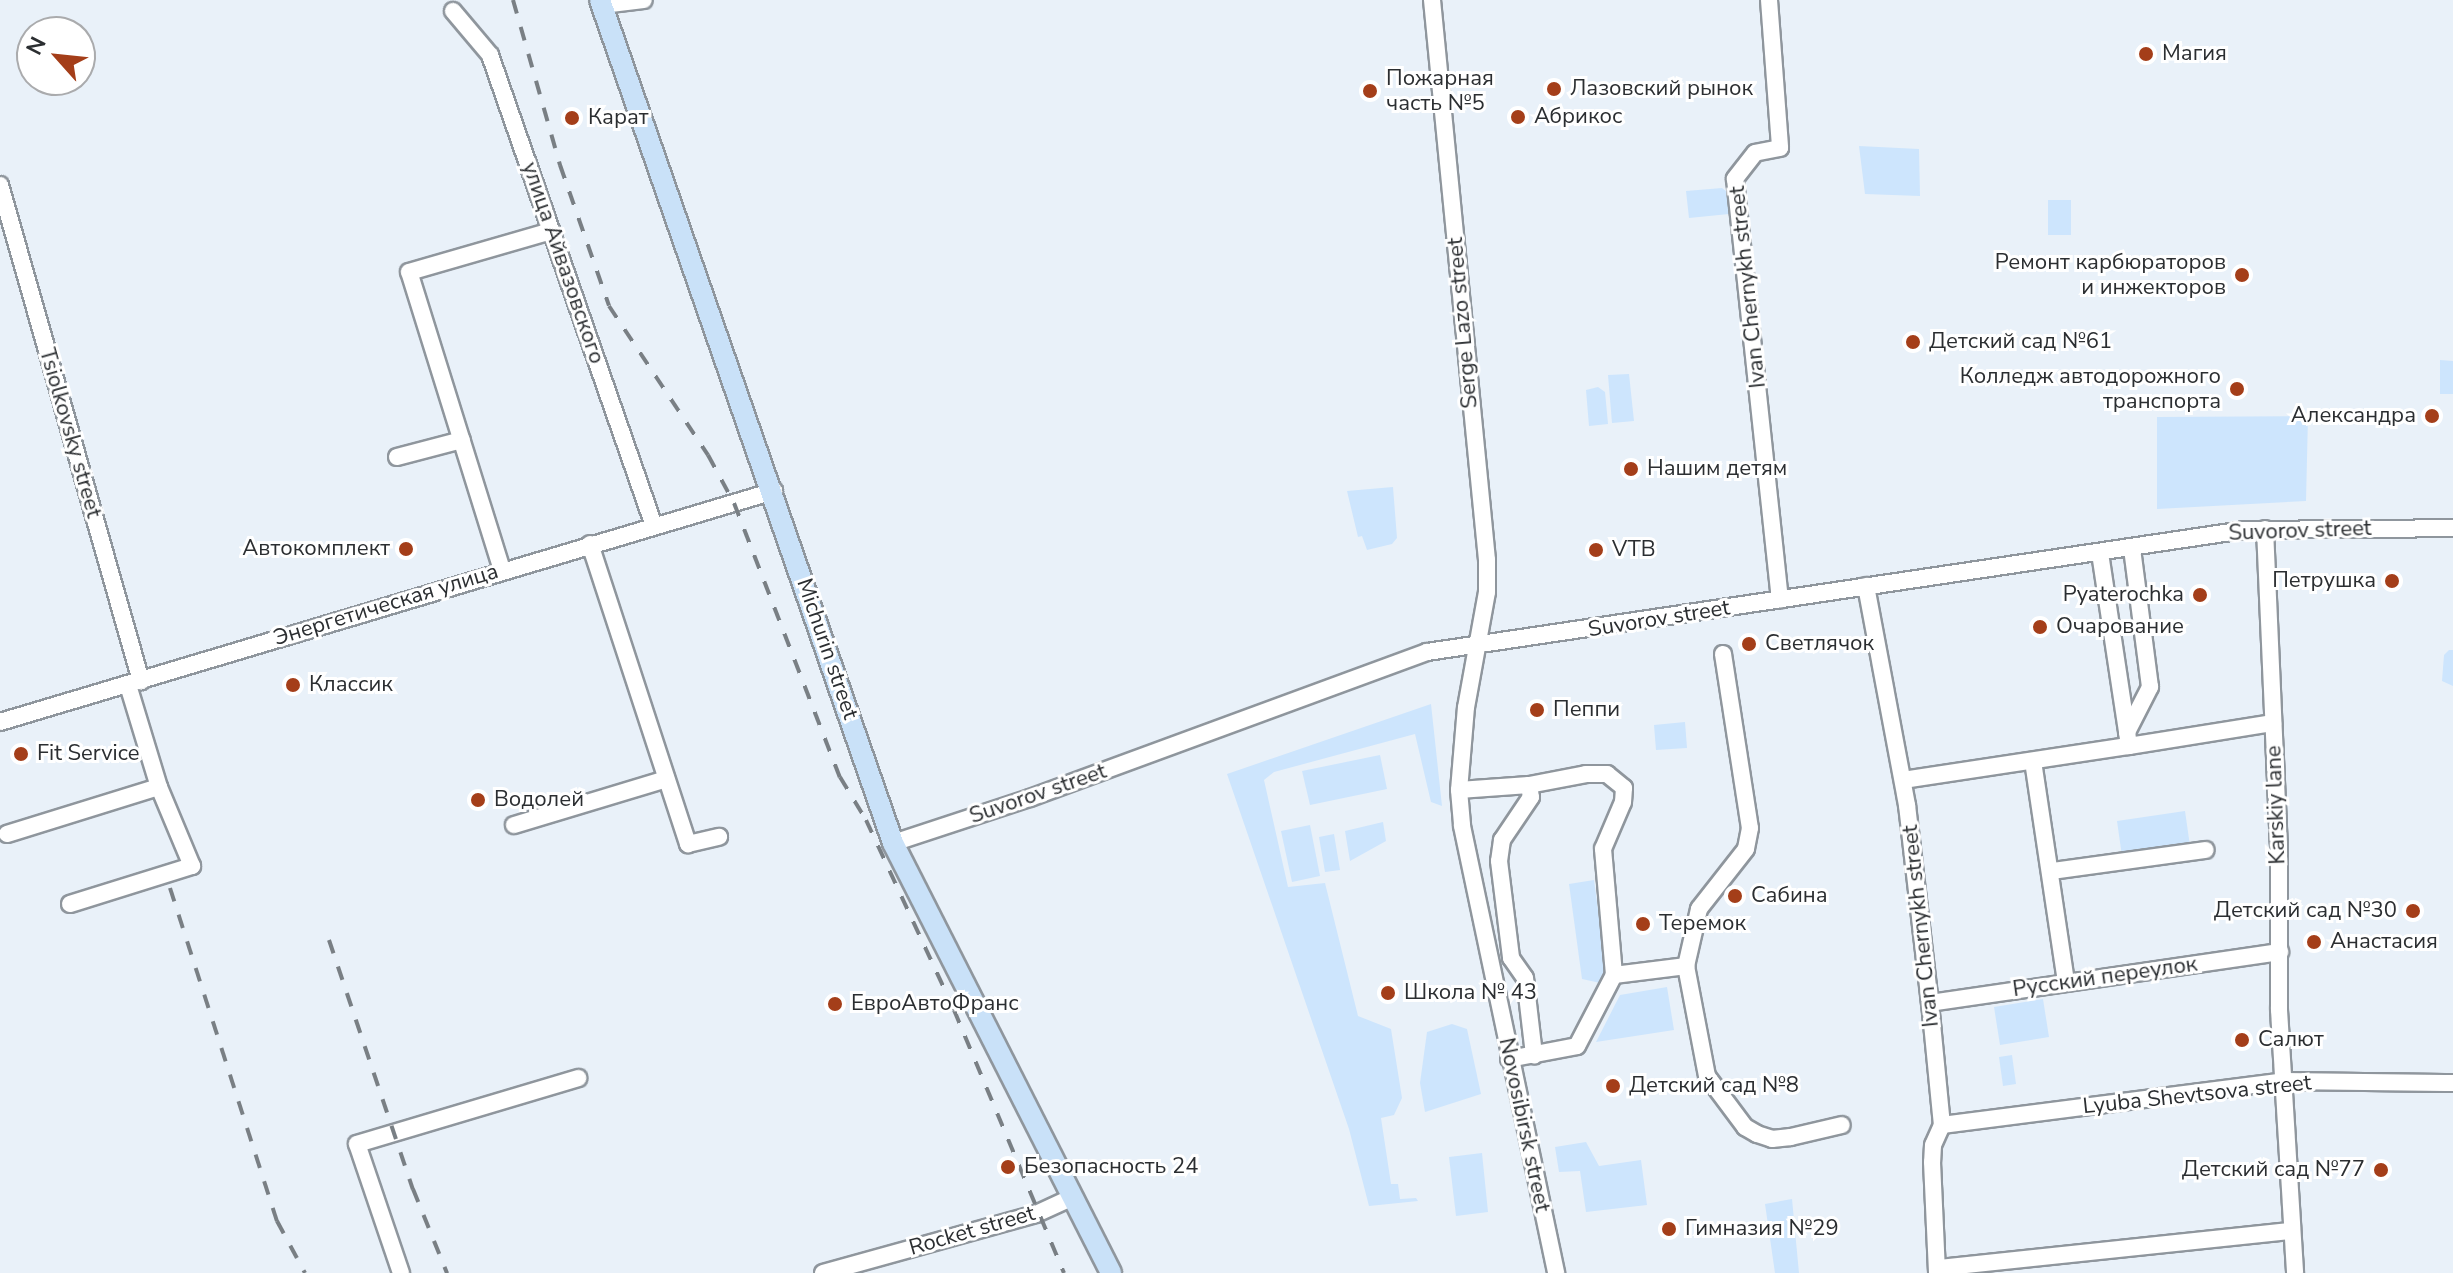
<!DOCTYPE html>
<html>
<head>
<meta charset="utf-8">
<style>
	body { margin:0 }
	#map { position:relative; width:2453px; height:1273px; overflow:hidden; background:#e9f1f9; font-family:"Nunito Sans",sans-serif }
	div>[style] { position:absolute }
	.green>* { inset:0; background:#cde5fd }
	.roads { filter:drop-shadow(2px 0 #8f969d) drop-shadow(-2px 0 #8f969d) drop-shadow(0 2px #8f969d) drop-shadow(0 -2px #8f969d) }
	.minor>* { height:16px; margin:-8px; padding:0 8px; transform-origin:8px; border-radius:8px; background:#fff }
	.major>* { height:20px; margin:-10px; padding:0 10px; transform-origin:10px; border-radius:10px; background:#c9e1f8 }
	.rail>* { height:4px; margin-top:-2px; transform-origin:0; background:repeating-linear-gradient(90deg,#797f84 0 14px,transparent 0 28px) }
	.dots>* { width:22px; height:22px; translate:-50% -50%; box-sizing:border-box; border:4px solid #fff; border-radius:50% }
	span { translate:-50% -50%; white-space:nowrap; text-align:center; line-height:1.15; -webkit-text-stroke:6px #fff; paint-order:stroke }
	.poi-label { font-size:22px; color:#2b2e31 }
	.left { translate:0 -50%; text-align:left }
	.right { translate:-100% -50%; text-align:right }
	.street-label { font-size:22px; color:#2b2e31 }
	.north { position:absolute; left:16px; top:16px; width:80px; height:80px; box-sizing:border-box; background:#fff; border:2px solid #aaabad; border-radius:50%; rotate:297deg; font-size:22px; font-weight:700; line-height:32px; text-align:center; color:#2b2e31 }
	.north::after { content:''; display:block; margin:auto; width:28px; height:36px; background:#a43e19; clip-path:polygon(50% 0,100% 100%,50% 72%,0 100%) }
</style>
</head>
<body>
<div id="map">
	<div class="green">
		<div style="clip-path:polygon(1859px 146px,1919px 149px,1920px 196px,1865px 194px)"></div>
		<div style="clip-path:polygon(1722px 188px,1726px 191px,1729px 214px,1689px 218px,1686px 191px)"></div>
		<div style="clip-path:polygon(2048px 200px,2071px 200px,2071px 235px,2048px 235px)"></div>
		<div style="clip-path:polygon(2440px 360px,2453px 361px,2453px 394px,2440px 394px)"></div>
		<div style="clip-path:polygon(1629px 374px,1634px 421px,1612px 423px,1608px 375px)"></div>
		<div style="clip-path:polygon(1598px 387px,1605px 392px,1608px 424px,1589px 426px,1586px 390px)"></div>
		<div style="clip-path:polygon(2308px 416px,2306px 501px,2157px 509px,2157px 417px)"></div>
		<div style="clip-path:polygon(1393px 487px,1397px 538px,1392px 544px,1367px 550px,1362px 536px,1358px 537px,1347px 491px)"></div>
		<div style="clip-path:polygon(2449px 650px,2453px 650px,2453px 686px,2442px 681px,2444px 655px)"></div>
		<div style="clip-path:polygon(1431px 704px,1442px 806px,1431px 802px,1415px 734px,1274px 772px,1264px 780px,1288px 887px,1325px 883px,1358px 1016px,1391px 1029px,1402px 1098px,1394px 1115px,1381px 1118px,1391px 1184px,1398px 1184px,1400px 1199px,1416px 1198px,1418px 1201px,1369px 1206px,1349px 1129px,1227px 774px)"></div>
		<div style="clip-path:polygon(1685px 722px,1687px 748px,1656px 750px,1654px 725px)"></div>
		<div style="clip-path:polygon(1380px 755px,1387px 789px,1310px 805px,1302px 771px)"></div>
		<div style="clip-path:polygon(2185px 811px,2190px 846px,2122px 856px,2117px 821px)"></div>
		<div style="clip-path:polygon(1383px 822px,1386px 841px,1350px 861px,1345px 831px)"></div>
		<div style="clip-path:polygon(1310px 825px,1320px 876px,1292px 882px,1281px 831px)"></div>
		<div style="clip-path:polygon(1334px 834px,1340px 870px,1325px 872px,1319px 837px)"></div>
		<div style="clip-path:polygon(1594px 880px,1607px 977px,1605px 984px,1582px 979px,1569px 884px)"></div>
		<div style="clip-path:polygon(1667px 987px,1674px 1030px,1596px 1042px,1620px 995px)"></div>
		<div style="clip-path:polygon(2043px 999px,2049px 1037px,2000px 1045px,1994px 1007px)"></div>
		<div style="clip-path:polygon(1452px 1024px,1467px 1029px,1481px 1094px,1425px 1112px,1420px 1083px,1427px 1032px)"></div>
		<div style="clip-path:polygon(2012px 1055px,2016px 1084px,2003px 1086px,1999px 1057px)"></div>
		<div style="clip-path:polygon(1586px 1142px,1599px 1166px,1641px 1160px,1647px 1205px,1586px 1212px,1580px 1171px,1559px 1172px,1555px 1147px)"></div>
		<div style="clip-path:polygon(1482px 1153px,1488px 1212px,1456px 1216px,1449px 1157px)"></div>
		<div style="clip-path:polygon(1792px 1199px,1799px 1273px,1775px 1273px,1765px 1204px)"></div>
	</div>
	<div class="roads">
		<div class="minor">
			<div style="left:1432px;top:0;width:563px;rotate:84.39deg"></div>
			<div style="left:1487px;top:560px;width:32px;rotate:90deg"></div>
			<div style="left:1487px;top:592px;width:117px;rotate:100.3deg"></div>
			<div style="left:1466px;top:707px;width:83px;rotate:94.8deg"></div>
			<div style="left:1459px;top:790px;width:36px;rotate:85deg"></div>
			<div style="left:1462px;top:826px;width:457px;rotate:78.1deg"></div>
			<div style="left:1769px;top:0;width:148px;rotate:85.7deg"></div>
			<div style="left:1780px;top:148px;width:25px;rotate:169deg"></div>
			<div style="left:1755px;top:153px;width:33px;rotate:128deg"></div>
			<div style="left:1735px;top:179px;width:423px;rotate:83.9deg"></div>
			<div style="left:602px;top:5px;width:42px;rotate:-6.8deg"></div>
			<div style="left:453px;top:11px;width:57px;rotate:49.9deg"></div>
			<div style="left:490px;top:55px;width:498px;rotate:70.8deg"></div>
			<div style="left:0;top:185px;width:516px;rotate:74.13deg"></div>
			<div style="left:397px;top:457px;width:67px;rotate:-14.7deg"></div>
			<div style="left:2265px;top:529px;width:315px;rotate:87.5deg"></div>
			<div style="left:2279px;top:844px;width:166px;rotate:90deg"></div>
			<div style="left:2279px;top:1010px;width:263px;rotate:86.5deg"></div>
			<div style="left:590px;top:544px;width:316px;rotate:71.9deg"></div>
			<div style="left:688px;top:844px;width:32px;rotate:-13deg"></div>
			<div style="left:2100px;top:553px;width:181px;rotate:81.4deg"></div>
			<div style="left:502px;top:570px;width:312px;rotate:-107.3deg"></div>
			<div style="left:409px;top:272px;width:148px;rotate:-16.1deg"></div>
			<div style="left:1866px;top:586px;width:223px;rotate:79.4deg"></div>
			<div style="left:1907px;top:805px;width:199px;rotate:83.4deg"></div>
			<div style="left:1930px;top:1003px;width:123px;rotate:84.4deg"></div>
			<div style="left:1942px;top:1125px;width:22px;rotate:114deg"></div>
			<div style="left:1933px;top:1145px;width:17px;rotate:93deg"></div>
			<div style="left:1932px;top:1162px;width:111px;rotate:87.4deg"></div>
			<div style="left:1723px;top:654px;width:176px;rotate:81.2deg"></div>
			<div style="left:1750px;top:828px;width:21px;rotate:101deg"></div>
			<div style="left:1746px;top:849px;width:76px;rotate:128.1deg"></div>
			<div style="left:1699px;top:909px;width:58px;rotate:102.8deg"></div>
			<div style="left:1686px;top:966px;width:112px;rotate:79.2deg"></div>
			<div style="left:1707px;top:1076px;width:64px;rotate:53.3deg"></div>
			<div style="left:1745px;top:1127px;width:14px;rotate:30deg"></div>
			<div style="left:1757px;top:1134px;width:16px;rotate:18deg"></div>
			<div style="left:1772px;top:1139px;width:19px;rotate:-6deg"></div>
			<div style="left:1791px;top:1137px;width:52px;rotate:-13.2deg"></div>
			<div style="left:0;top:722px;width:808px;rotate:-16.62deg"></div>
			<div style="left:2129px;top:746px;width:146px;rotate:-9.1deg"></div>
			<div style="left:2033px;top:761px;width:222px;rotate:81.5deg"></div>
			<div style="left:1903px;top:780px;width:229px;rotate:-8.6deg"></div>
			<div style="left:2129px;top:746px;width:14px;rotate:-98deg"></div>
			<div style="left:2127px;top:732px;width:51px;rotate:-62.9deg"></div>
			<div style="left:2150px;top:687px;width:140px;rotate:-97.4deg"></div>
			<div style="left:1529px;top:785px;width:58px;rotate:-10.9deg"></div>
			<div style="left:1586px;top:774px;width:21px"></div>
			<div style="left:1607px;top:774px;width:22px;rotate:39deg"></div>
			<div style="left:1624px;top:788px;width:14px;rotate:94deg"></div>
			<div style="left:1623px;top:802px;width:51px;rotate:113.1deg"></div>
			<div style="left:1603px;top:849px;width:126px;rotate:85deg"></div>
			<div style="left:1459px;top:790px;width:70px;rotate:-4.1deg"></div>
			<div style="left:1529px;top:785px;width:12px;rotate:81deg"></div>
			<div style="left:1531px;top:797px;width:52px;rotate:124deg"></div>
			<div style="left:1502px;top:840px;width:21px;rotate:98deg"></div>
			<div style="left:1499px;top:861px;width:98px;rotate:82.9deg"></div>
			<div style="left:1511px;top:958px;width:24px;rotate:55deg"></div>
			<div style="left:1525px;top:978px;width:78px;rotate:83.3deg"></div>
			<div style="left:514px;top:825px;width:159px;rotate:-16.8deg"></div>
			<div style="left:7px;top:834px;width:159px;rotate:-17.2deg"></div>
			<div style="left:159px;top:787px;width:107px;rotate:-106.9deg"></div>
			<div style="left:893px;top:843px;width:144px;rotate:-18.2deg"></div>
			<div style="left:1030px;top:798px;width:423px;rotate:-20.2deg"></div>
			<div style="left:1427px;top:652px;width:826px;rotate:-8.49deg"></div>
			<div style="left:2244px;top:530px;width:209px;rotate:-0.5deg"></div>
			<div style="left:2052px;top:871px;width:155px;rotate:-7.8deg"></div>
			<div style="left:70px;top:904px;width:128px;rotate:-17.3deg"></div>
			<div style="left:192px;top:866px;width:86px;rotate:-112.7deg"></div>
			<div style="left:1930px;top:1003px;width:354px;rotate:-8.3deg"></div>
			<div style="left:1509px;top:1059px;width:69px;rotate:-10.8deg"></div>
			<div style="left:1577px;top:1046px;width:80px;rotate:-62.5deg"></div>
			<div style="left:1614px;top:975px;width:73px;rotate:-7.1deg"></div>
			<div style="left:1942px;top:1125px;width:345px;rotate:-7.3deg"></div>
			<div style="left:2284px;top:1081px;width:169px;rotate:0.7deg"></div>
			<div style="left:1938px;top:1268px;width:355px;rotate:-6deg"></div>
			<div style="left:401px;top:1273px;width:136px;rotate:-108.8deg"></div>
			<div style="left:357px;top:1144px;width:231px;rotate:-16.6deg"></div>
			<div style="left:823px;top:1273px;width:221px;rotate:-15.5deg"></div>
			<div style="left:1036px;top:1214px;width:41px;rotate:-24.7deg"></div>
		</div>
		<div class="major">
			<div style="left:600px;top:0;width:892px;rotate:70.83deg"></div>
			<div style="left:893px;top:843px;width:482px;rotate:63.1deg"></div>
		</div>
	</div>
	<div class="rail">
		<div style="left:513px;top:0;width:172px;rotate:74.1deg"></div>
		<div style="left:560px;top:165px;width:149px;rotate:70.8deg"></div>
		<div style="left:609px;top:306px;width:179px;rotate:56.4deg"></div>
		<div style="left:708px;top:455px;width:55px;rotate:61.6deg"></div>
		<div style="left:734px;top:503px;width:294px;rotate:68.9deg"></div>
		<div style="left:840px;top:777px;width:50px;rotate:58.8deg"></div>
		<div style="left:866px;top:820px;width:209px;rotate:65.1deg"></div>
		<div style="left:954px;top:1010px;width:285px;rotate:67.3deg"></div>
		<div style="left:170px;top:888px;width:350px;rotate:72.2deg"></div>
		<div style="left:277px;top:1221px;width:59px;rotate:61.7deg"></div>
		<div style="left:329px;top:940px;width:263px;rotate:71.4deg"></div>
		<div style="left:413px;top:1189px;width:91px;rotate:68deg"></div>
	</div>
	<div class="dots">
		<div style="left:2146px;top:54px;background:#a43e19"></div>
		<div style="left:1554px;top:89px;background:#a43e19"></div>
		<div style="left:1370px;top:91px;background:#a43e19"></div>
		<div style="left:1518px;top:117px;background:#a43e19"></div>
		<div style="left:572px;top:118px;background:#a43e19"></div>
		<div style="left:2242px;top:275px;background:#a43e19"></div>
		<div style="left:1913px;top:342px;background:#a43e19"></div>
		<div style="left:2237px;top:389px;background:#a43e19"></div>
		<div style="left:2432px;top:416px;background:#a43e19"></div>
		<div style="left:1631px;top:469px;background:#a43e19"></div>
		<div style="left:406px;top:549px;background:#a43e19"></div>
		<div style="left:1596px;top:550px;background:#a43e19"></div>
		<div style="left:2392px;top:581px;background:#a43e19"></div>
		<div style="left:2200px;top:595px;background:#a43e19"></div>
		<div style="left:2040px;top:627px;background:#a43e19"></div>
		<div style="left:1749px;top:644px;background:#a43e19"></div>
		<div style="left:293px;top:685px;background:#a43e19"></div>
		<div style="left:1537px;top:710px;background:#a43e19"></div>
		<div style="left:21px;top:754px;background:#a43e19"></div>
		<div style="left:478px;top:800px;background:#a43e19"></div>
		<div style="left:1735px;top:896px;background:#a43e19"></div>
		<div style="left:2413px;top:911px;background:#a43e19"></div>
		<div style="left:1643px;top:924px;background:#a43e19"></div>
		<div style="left:2314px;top:942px;background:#a43e19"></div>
		<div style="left:1388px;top:993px;background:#a43e19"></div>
		<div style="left:835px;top:1004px;background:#a43e19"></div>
		<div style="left:2242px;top:1040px;background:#a43e19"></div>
		<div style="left:1613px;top:1086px;background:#a43e19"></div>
		<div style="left:1008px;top:1167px;background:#a43e19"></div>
		<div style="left:2381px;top:1170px;background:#a43e19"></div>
		<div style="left:1669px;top:1229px;background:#a43e19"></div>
	</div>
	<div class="poi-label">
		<span class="left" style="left:2162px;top:54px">Магия</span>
		<span class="left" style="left:1386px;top:91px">Пожарная<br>часть №5</span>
		<span class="left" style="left:1570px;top:89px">Лазовский рынок</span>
		<span class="left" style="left:1534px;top:117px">Абрикос</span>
		<span class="left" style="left:588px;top:118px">Карат</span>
		<span class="right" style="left:2226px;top:275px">Ремонт карбюраторов<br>и инжекторов</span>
		<span class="left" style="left:1929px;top:342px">Детский сад №61</span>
		<span class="right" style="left:2221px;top:389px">Колледж автодорожного<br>транспорта</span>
		<span class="right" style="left:2416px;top:416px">Александра</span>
		<span class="left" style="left:1647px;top:469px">Нашим детям</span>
		<span class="right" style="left:390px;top:549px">Автокомплект</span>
		<span class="left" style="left:1612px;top:550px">VTB</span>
		<span class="right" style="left:2376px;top:581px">Петрушка</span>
		<span class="right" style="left:2184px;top:595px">Pyaterochka</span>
		<span class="left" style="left:2056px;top:627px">Очарование</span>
		<span class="left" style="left:1765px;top:644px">Светлячок</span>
		<span class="left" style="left:309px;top:685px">Классик</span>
		<span class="left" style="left:1553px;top:710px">Пеппи</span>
		<span class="left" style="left:37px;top:754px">Fit Service</span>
		<span class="left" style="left:494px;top:800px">Водолей</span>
		<span class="left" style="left:1751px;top:896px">Сабина</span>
		<span class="right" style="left:2397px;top:911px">Детский сад №30</span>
		<span class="left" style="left:1659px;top:924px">Теремок</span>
		<span class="left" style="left:2330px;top:942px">Анастасия</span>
		<span class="left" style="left:1404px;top:993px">Школа № 43</span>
		<span class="left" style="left:851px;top:1004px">ЕвроАвтоФранс</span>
		<span class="left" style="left:2258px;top:1040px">Салют</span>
		<span class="left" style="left:1629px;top:1086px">Детский сад №8</span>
		<span class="left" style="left:1024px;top:1167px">Безопасность 24</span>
		<span class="right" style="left:2365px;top:1170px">Детский сад №77</span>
		<span class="left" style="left:1685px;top:1229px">Гимназия №29</span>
	</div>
	<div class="street-label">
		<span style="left:563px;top:263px;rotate:71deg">улица Айвазовского</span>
		<span style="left:1748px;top:287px;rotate:-96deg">Ivan Chernykh street</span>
		<span style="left:1463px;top:323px;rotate:-95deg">Serge Lazo street</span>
		<span style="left:70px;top:433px;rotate:74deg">Tsiolkovsky street</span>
		<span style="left:2300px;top:531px;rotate:-2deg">Suvorov street</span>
		<span style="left:386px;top:605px;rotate:-17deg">Энергетическая улица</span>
		<span style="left:1659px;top:619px;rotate:-9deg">Suvorov street</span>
		<span style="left:827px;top:649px;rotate:71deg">Michurin street</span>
		<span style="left:1038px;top:794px;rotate:-19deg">Suvorov street</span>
		<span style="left:2276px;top:805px;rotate:-92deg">Karskiy lane</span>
		<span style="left:1921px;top:926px;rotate:-96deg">Ivan Chernykh street</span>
		<span style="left:2105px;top:977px;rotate:-8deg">Русский переулок</span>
		<span style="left:2197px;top:1095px;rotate:-6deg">Lyuba Shevtsova street</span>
		<span style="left:1524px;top:1125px;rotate:78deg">Novosibirsk street</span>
		<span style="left:972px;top:1231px;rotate:-16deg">Rocket street</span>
	</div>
	<div class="north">N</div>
</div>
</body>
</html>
